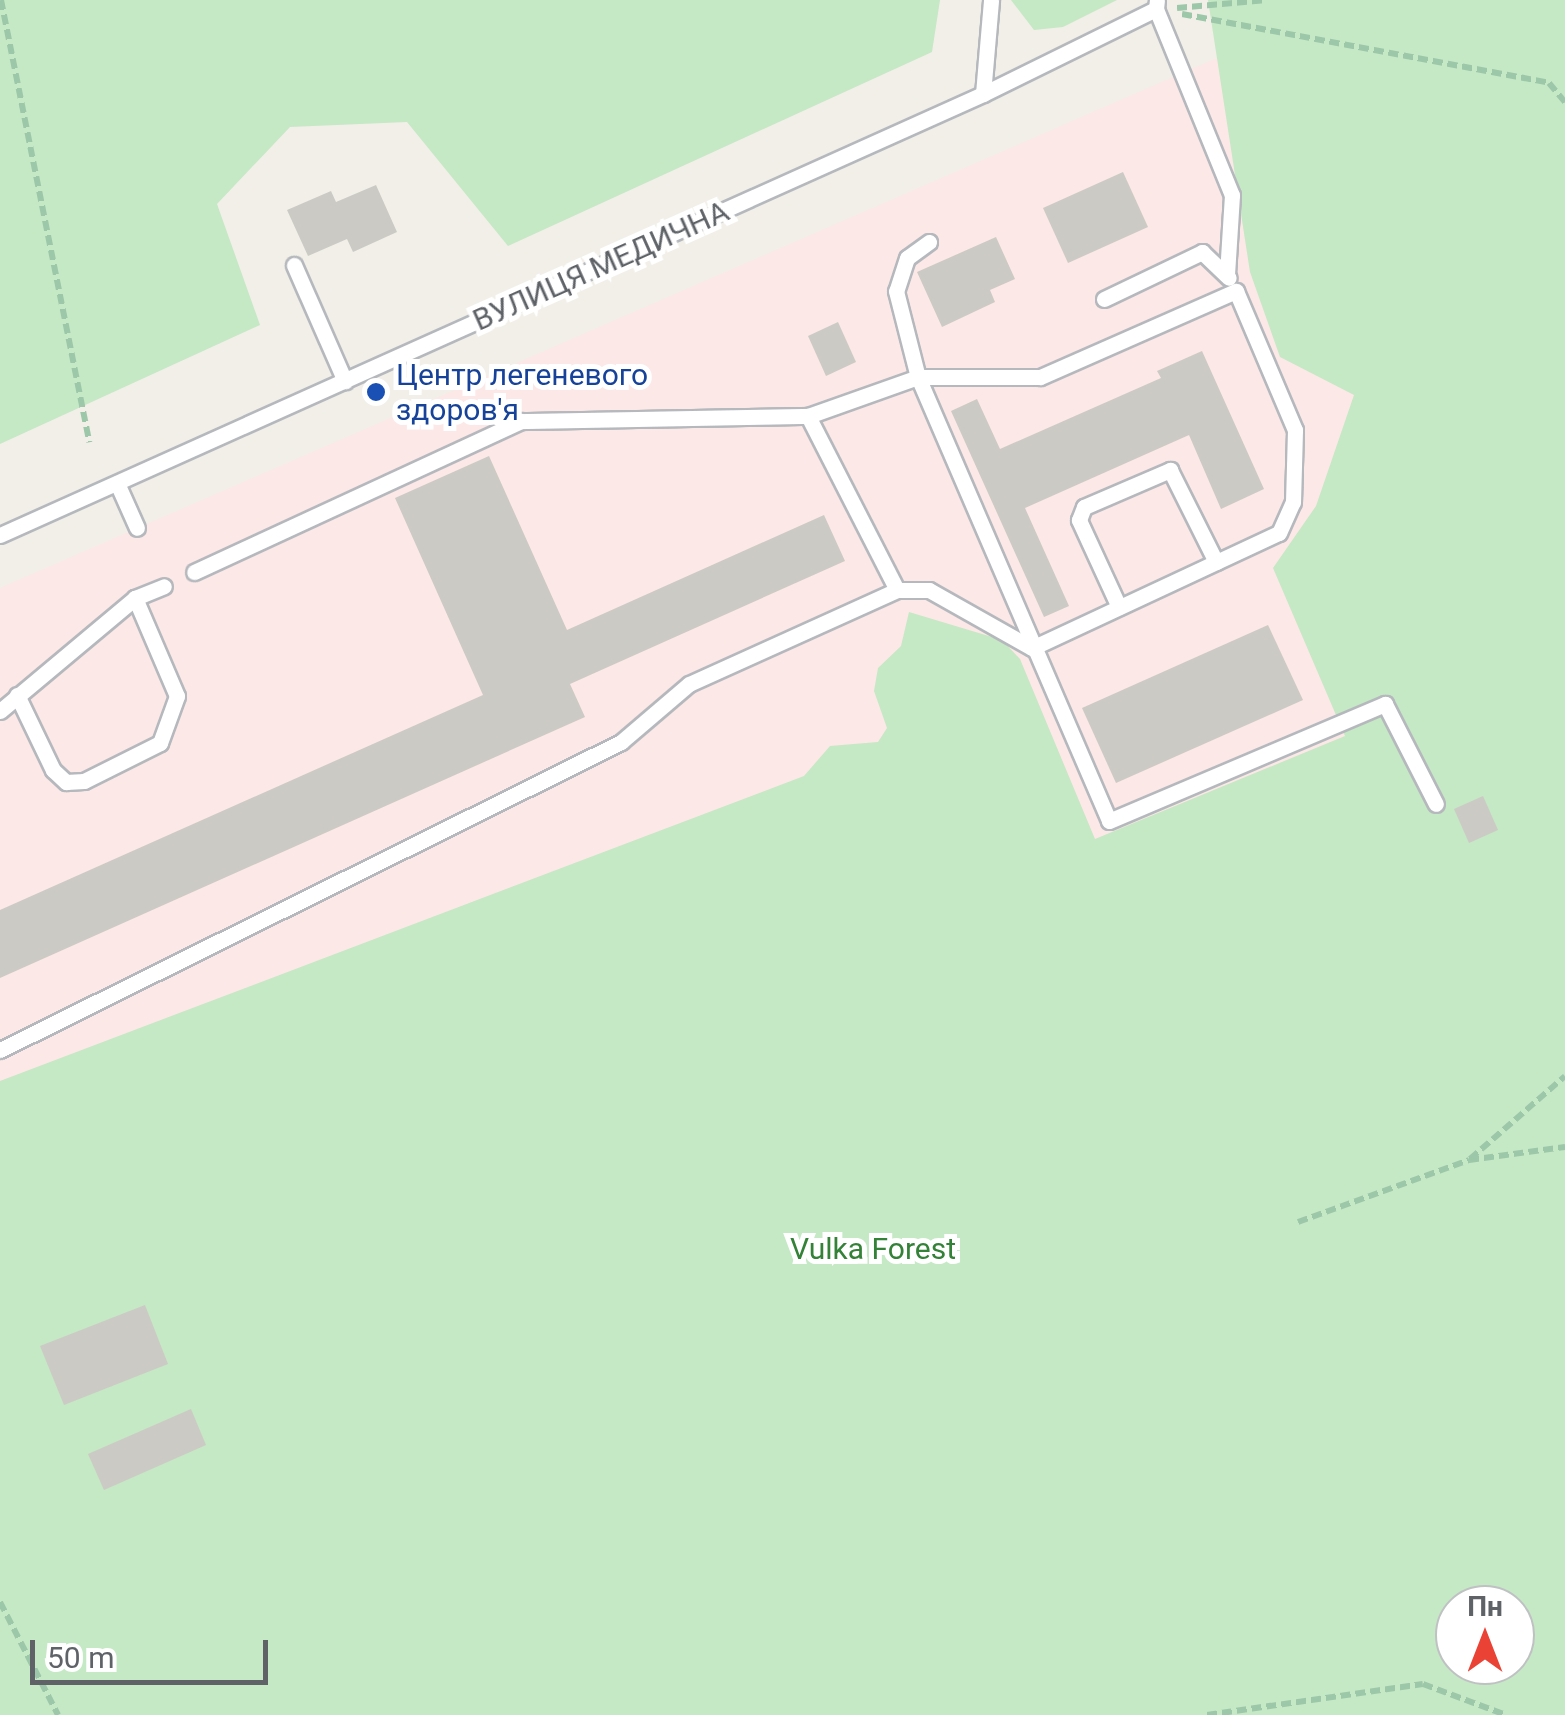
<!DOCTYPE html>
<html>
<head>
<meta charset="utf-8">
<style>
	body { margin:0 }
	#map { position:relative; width:1565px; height:1715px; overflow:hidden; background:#f1efe8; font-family:Roboto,sans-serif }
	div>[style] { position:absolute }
	.medical>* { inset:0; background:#fce8e6 }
	.green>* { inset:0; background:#c5e8c5 }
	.building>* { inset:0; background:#cccac5 }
	.path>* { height:6px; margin-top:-3px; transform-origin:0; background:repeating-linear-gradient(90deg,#9cc7a9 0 10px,transparent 0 15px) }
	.roads { filter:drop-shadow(2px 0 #b5b8bc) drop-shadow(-2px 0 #b5b8bc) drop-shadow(0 2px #b5b8bc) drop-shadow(0 -2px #b5b8bc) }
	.service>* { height:15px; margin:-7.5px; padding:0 7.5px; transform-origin:7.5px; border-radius:7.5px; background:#fff }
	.dots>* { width:28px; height:28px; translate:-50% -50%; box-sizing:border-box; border:5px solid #fff; border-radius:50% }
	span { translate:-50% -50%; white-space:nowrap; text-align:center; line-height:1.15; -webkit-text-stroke:10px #fff; paint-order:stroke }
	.street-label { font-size:30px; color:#5f6368 }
	.transit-label { font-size:30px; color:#164399 }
	.left { translate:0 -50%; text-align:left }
	.park-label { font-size:30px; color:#348238 }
	.north { position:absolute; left:1435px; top:1585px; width:100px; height:100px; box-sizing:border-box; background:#fff; border:2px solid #bfc1c3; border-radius:50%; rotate:0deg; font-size:28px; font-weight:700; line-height:40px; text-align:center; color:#5f6368 }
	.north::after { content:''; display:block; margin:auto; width:35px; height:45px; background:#ea4335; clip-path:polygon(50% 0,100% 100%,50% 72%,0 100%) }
	.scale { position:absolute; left:30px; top:1640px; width:238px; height:45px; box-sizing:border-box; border:5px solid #5f6368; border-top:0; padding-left:12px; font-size:30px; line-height:35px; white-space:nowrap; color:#5f6368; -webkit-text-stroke:8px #fff; paint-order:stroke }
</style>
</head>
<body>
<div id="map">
	<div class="medical">
		<div style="clip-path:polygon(1233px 51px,1565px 831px,0 1484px,0 588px)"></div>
	</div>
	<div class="green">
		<div style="clip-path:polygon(0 0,940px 0,932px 52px,508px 246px,407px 122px,290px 127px,217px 204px,260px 325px,0 444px)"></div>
		<div style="clip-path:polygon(1011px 0,1117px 0,1063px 27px,1034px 30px)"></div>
		<div style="clip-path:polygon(evenodd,1208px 0,1565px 0,1565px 1715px,0 1715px,0 1081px,804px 776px,830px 746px,878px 742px,887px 728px,874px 691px,878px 668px,901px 646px,909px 612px,1002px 640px,1020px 659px,1095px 839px,1345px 736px,1273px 568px,1316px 506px,1354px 395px,1280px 357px,1250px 272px,1208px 0,1455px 1605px,1515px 1605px,1515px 1665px,1455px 1665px,1455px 1605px)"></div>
	</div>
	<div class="building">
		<div style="clip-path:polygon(1123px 172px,1148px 227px,1068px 263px,1043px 208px)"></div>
		<div style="clip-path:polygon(376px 185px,397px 232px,353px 252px,347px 239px,308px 256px,287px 210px,331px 191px,336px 202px)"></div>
		<div style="clip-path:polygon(996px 237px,1015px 279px,990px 290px,995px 302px,942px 327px,917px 272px)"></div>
		<div style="clip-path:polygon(838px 322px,856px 362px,826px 376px,808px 336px)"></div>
		<div style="clip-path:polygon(1202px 351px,1264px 489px,1221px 509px,1189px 435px,1025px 508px,1069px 606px,1044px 617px,951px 411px,977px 399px,1000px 449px,1161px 378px,1157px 371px)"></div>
		<div style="clip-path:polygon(489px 456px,567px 630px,824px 515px,845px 561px,570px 684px,585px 717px,0 978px,0 910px,483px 695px,395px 498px)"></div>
		<div style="clip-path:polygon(1268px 625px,1303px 700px,1116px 783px,1082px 708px)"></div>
		<div style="clip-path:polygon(1483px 796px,1498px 830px,1469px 843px,1454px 809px)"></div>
		<div style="clip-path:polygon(145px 1305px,168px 1364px,64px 1405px,40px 1346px)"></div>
		<div style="clip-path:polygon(191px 1409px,206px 1445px,104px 1490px,88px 1454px)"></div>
	</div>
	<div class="path">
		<div style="left:1px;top:0;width:451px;rotate:78.7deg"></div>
		<div style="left:1177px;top:8px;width:90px;rotate:-5.1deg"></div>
		<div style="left:1182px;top:14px;width:373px;rotate:10.6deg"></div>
		<div style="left:1549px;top:83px;width:25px;rotate:50deg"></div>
		<div style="left:1470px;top:1159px;width:126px;rotate:-41.1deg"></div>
		<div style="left:1298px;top:1222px;width:182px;rotate:-19.9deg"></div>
		<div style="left:1469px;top:1160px;width:97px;rotate:-7.7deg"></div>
		<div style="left:0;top:1602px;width:127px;rotate:62.8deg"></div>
		<div style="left:1207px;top:1715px;width:218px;rotate:-8.2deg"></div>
		<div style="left:1423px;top:1684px;width:89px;rotate:20.5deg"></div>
	</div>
	<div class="roads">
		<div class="service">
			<div style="left:1156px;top:9px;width:201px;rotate:67.8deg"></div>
			<div style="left:1232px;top:195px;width:80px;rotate:93.6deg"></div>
			<div style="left:983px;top:94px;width:94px;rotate:-85.1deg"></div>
			<div style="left:929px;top:242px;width:27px;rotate:144deg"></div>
			<div style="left:907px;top:258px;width:35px;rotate:108deg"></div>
			<div style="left:896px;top:291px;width:89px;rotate:75.7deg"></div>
			<div style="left:918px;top:377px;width:483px;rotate:66.7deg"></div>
			<div style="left:1109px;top:821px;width:300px;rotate:-23deg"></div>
			<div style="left:1385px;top:704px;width:112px;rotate:63deg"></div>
			<div style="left:294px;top:265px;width:127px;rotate:66.3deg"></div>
			<div style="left:1104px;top:299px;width:109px;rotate:-25.6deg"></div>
			<div style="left:1202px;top:252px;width:37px;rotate:44deg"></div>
			<div style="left:808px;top:416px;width:195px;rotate:62.9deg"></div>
			<div style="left:117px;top:483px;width:49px;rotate:66deg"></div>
			<div style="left:0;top:535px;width:1077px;rotate:-24.16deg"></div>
			<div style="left:983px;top:94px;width:193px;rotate:-26.2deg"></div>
			<div style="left:1156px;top:9px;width:9px;rotate:-84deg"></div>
			<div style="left:1119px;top:607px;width:96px;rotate:-114.7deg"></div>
			<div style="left:1079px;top:520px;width:14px;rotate:-69deg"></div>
			<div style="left:1084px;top:507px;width:94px;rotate:-23.3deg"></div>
			<div style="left:1170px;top:470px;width:103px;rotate:63.4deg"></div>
			<div style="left:17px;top:695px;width:83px;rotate:64.4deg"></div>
			<div style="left:53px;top:770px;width:18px;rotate:43deg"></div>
			<div style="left:66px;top:782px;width:18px;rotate:-3deg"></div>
			<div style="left:84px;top:781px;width:85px;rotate:-26.6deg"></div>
			<div style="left:160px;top:743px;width:50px;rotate:-70.1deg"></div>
			<div style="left:177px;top:696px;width:107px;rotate:-113.2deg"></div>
			<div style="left:0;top:711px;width:176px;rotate:-39.9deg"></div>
			<div style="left:135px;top:598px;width:31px;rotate:-22deg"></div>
			<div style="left:0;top:1050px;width:693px;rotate:-26.38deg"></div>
			<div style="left:621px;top:742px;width:89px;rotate:-40.5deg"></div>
			<div style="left:689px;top:684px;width:228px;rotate:-24.3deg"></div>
			<div style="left:897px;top:590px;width:32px"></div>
			<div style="left:929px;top:590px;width:118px;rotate:29.4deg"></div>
			<div style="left:1032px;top:648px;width:272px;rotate:-25deg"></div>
			<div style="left:1279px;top:533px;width:34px;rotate:-66deg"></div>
			<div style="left:1293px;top:502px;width:72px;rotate:-88.4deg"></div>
			<div style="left:1295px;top:430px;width:151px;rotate:-113deg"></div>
			<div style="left:1236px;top:291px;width:214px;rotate:156.3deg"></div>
			<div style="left:1040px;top:377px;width:122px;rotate:180deg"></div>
			<div style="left:918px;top:377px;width:117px;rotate:160.5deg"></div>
			<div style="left:808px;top:416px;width:287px;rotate:179deg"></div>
			<div style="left:521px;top:421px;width:360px;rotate:155.2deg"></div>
		</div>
	</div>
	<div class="dots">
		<div style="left:376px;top:392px;background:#1a4fb4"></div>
	</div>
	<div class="street-label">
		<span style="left:601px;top:266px;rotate:-24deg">ВУЛИЦЯ МЕДИЧНА</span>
	</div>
	<div class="transit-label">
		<span class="left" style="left:396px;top:392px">Центр легеневого<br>здоров'я</span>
	</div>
	<div class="park-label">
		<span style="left:873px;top:1249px">Vulka Forest</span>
	</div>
	<div class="north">Пн</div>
	<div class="scale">50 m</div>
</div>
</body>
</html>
